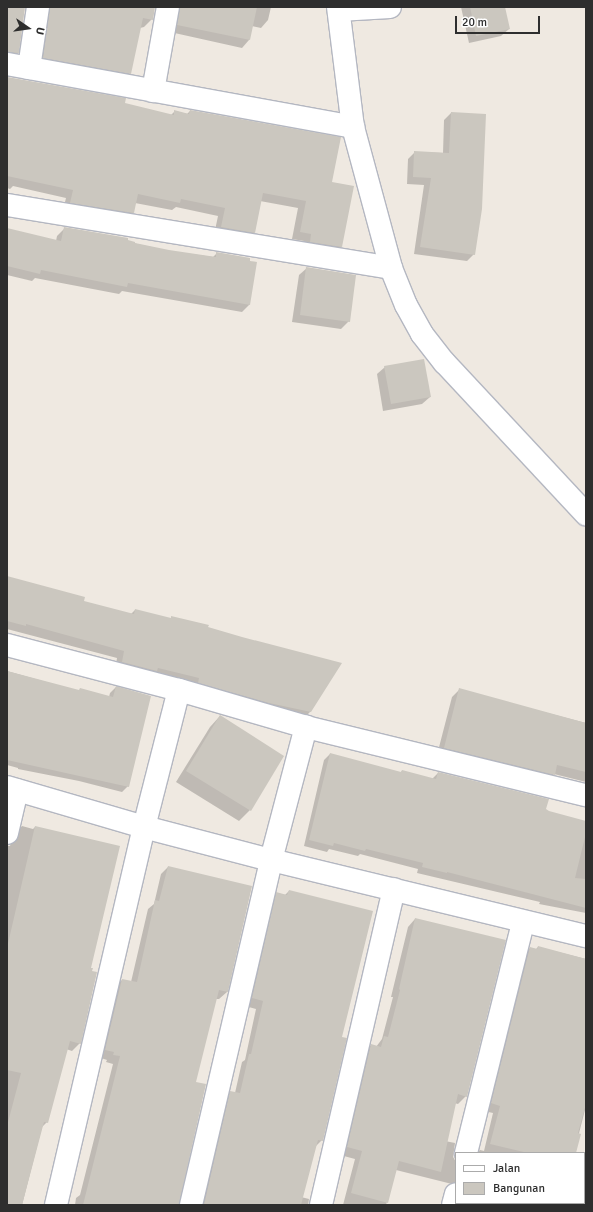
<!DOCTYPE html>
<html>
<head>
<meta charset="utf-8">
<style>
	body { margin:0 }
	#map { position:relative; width:593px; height:1212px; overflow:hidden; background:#efe9e1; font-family:Signika,sans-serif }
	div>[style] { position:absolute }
	.shadow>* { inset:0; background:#0003 }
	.building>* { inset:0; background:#cbc7bf }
	.roads { filter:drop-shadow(1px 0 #b4b7c1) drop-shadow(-1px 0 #b4b7c1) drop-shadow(0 1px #b4b7c1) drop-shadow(0 -1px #b4b7c1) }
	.street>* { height:22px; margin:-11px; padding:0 11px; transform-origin:11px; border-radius:11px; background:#fff }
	span { translate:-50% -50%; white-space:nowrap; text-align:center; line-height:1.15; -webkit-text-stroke:3.5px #fff; paint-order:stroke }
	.frame { position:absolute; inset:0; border:8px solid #2e2e2e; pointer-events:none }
	.legend { position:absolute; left:455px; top:1152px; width:130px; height:52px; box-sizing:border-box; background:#fff; border:1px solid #ababab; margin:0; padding:5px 7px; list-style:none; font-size:12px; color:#2e2e2e }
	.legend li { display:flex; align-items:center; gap:8px; height:20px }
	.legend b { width:20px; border:1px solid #ababab }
	.north { position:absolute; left:8px; top:8px; width:40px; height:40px; -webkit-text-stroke:3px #fff; paint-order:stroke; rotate:103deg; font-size:11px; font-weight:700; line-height:16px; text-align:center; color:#2e2e2e }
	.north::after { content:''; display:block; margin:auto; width:14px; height:18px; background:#2e2e2e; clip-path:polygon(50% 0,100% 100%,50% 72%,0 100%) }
	.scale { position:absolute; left:455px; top:16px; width:85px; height:18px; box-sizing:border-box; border:2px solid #2e2e2e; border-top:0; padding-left:5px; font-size:12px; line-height:14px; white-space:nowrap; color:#2e2e2e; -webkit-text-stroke:3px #fff; paint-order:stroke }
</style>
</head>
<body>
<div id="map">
	<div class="shadow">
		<div style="clip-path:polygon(7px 7px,24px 7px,18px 53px,10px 61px,7px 61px)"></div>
		<div style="clip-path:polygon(40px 7px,154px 7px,152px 19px,144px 27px,140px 28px,130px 73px,123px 81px,36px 65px)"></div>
		<div style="clip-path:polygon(170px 7px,271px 7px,268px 20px,261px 28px,252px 26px,249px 40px,242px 48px,170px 32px)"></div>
		<div style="clip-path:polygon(461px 7px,504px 7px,509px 29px,501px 36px,469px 43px)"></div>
		<div style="clip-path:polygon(7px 78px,171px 115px,175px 111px,187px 114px,190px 111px,331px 183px,341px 247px,333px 255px,303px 250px,304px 241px,292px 239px,298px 208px,260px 201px,254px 233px,246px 240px,214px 235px,218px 216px,176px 207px,172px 210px,135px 203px,133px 213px,125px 220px,63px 210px,66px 198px,13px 186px,10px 189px,7px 188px)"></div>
		<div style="clip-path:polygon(451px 113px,474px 254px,467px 261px,414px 254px,424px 185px,407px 184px,408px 159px,415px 152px,443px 153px,444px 120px)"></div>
		<div style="clip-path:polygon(65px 228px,169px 251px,213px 257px,217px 253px,250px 304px,242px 312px,122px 291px,119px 294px,35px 278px,32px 281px,7px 275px,7px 230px,56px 241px,57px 236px)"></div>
		<div style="clip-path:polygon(307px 268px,349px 321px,341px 329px,292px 322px,299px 275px)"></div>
		<div style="clip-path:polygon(385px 367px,430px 397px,422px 404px,383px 411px,377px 374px)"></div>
		<div style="clip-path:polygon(7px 577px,83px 602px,131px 614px,135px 610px,170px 619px,172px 617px,207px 628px,311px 711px,303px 719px,115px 670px,117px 658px,7px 629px)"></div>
		<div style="clip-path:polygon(7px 671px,78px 691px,109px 697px,110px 693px,116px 687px,128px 786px,122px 792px,79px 781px,18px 769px,18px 768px,7px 765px)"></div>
		<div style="clip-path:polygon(459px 690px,586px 723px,586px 782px,554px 774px,546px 782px,437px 755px,452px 697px)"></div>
		<div style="clip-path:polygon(220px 716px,250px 810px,239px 821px,176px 782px,210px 727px)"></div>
		<div style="clip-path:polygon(330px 754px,400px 773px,402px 771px,432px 779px,438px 773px,549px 812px,586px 822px,586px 913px,539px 904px,540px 902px,417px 873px,418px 869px,360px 854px,358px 856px,329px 849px,327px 852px,304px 846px,324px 760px)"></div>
		<div style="clip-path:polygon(22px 826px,33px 829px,35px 827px,90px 969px,80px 1043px,72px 1051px,66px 1049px,47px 1122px,42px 1127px,22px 1205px,7px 1205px,7px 846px,10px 846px,14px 834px)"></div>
		<div style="clip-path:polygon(168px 867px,251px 887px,227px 992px,219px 999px,216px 999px,195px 1083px,174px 1205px,75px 1205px,76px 1198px,80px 1195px,113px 1064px,106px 1062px,107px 1060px,98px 1057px,114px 987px,122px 980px,131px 982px,148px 909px,154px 904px,161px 874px)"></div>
		<div style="clip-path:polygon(289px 891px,341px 1038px,322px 1140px,314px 1148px,301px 1197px,309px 1199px,308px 1205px,199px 1205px,223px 1099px,231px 1092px,235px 1093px,242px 1062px,245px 1060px,256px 1009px,245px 1006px,269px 901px,277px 893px,285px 895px)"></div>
		<div style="clip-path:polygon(415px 919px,466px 1096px,458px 1104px,454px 1103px,445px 1141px,455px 1143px,453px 1157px,456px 1162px,456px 1185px,396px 1170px,386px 1205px,343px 1205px,355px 1159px,340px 1155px,364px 1053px,371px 1045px,376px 1047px,382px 1039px,393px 997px,391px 997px,408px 927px)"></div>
		<div style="clip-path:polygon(538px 947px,586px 959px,586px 1106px,574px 1153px,477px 1153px,480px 1150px,484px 1151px,493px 1113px,484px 1111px,522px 955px,530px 948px,536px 949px)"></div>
		<div style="clip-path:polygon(469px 1203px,561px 1203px,560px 1205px,468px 1205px)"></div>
	</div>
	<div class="building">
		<div style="clip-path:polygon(7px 7px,25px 7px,19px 53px,7px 52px)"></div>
		<div style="clip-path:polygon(50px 7px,155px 7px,153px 20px,143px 18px,131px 74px,43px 58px)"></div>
		<div style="clip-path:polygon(180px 7px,257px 7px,250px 40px,177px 25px)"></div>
		<div style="clip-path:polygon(470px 7px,505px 7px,510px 29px,476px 36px)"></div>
		<div style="clip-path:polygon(7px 77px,126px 98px,125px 103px,174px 115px,174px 110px,189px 114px,190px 110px,341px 137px,332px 182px,354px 186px,342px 247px,310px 242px,311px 234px,300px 232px,306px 201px,263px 193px,255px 233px,221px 227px,225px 208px,181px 199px,180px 203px,138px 194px,134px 213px,70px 203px,73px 190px,7px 176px)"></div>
		<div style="clip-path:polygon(451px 112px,486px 114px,482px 209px,475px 255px,420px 247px,431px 178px,413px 177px,414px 151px,449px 153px)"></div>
		<div style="clip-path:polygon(64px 227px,128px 238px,128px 240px,135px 242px,135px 243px,169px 250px,216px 257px,216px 252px,250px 258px,250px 261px,257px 262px,250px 305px,128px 283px,127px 287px,41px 270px,40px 274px,7px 266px,7px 228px,61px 241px)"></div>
		<div style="clip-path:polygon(306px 267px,356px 275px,350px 322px,300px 315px)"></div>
		<div style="clip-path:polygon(424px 359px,431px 397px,391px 404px,384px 366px)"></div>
		<div style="clip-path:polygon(7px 576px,85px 597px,84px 601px,134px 614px,135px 609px,171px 618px,171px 616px,209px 625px,208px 627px,242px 637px,342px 663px,311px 712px,269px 703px,198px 683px,199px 678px,158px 668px,157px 671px,122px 662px,124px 651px,26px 624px,26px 626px,7px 621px)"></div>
		<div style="clip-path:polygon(7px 671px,79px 690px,80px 688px,113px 697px,116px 686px,151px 696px,129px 787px,7px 760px)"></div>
		<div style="clip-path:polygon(459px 688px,586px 723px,586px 772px,557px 765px,555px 775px,444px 748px)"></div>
		<div style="clip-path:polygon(220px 715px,284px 756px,251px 811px,186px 771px)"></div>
		<div style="clip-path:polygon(330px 753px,401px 772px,402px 770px,436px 779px,438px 772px,549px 799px,546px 809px,549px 811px,586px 821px,586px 833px,575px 878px,586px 879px,586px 908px,447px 872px,447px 873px,422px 867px,423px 863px,366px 849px,365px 851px,334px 843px,333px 846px,309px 840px)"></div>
		<div style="clip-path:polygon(35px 826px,120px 846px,91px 968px,93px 968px,92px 971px,97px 972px,81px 1044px,70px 1041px,48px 1123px,44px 1122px,22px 1205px,7px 1205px,7px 1126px,21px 1073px,7px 1070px,7px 948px)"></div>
		<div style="clip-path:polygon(168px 866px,252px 886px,228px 992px,219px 990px,196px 1082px,206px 1084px,179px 1205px,83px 1205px,120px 1056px,113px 1055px,114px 1052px,105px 1050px,122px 979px,137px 982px,155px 900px,159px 901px)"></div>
		<div style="clip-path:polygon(289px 890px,373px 911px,342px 1037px,347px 1038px,323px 1141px,318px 1140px,301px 1205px,204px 1205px,230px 1091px,240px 1093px,249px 1054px,251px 1054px,263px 1001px,252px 998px,276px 892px,287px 895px)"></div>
		<div style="clip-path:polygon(415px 918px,506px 940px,467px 1097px,458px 1094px,441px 1172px,399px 1161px,388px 1203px,351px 1193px,362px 1151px,347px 1147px,371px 1044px,381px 1047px,384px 1036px,388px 1037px,400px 990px,399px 989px)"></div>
		<div style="clip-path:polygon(538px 946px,586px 959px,586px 1104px,578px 1133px,581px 1134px,576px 1153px,528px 1153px,490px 1144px,500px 1106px,491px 1103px,530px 947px,537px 949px)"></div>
	</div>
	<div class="roads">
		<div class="street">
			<div style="left:338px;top:7px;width:121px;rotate:82.9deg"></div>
			<div style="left:353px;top:127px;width:146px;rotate:74.9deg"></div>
			<div style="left:391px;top:268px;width:40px;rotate:68deg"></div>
			<div style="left:406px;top:305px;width:33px;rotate:61deg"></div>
			<div style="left:422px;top:334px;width:37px;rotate:52deg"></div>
			<div style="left:445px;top:363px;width:207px;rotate:47deg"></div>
			<div style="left:339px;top:10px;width:51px;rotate:-3.4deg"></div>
			<div style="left:7px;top:64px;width:352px;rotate:10.3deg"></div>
			<div style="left:29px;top:68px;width:62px;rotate:-81.6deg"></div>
			<div style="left:153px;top:91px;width:85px;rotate:-79.9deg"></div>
			<div style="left:7px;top:205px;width:389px;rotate:9.3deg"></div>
			<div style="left:7px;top:645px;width:178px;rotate:14.7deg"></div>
			<div style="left:179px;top:690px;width:132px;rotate:16.2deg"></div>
			<div style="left:306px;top:727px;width:288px;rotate:13.7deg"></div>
			<div style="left:7px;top:787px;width:143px;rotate:16.3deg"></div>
			<div style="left:144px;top:827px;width:131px;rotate:14.6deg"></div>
			<div style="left:271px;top:860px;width:324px;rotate:13.6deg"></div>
			<div style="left:7px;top:833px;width:44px;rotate:-76.9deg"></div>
			<div style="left:466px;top:1153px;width:238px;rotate:-76.1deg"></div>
			<div style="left:584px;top:1195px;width:9px;rotate:-77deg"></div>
			<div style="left:56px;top:1205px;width:388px;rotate:-76.9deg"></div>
			<div style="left:144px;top:827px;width:141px;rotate:-75.7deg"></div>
			<div style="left:191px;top:1205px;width:354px;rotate:-76.9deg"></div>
			<div style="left:271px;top:860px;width:138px;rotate:-75.3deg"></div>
			<div style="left:321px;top:1205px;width:324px;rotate:-77deg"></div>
			<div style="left:453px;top:1205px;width:11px;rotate:-75deg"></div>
		</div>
	</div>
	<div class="frame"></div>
	<ul class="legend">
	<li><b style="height:5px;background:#fff"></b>Jalan</li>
	<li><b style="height:11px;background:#cbc7bf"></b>Bangunan</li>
	</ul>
	<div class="north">U</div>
	<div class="scale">20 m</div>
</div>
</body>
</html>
